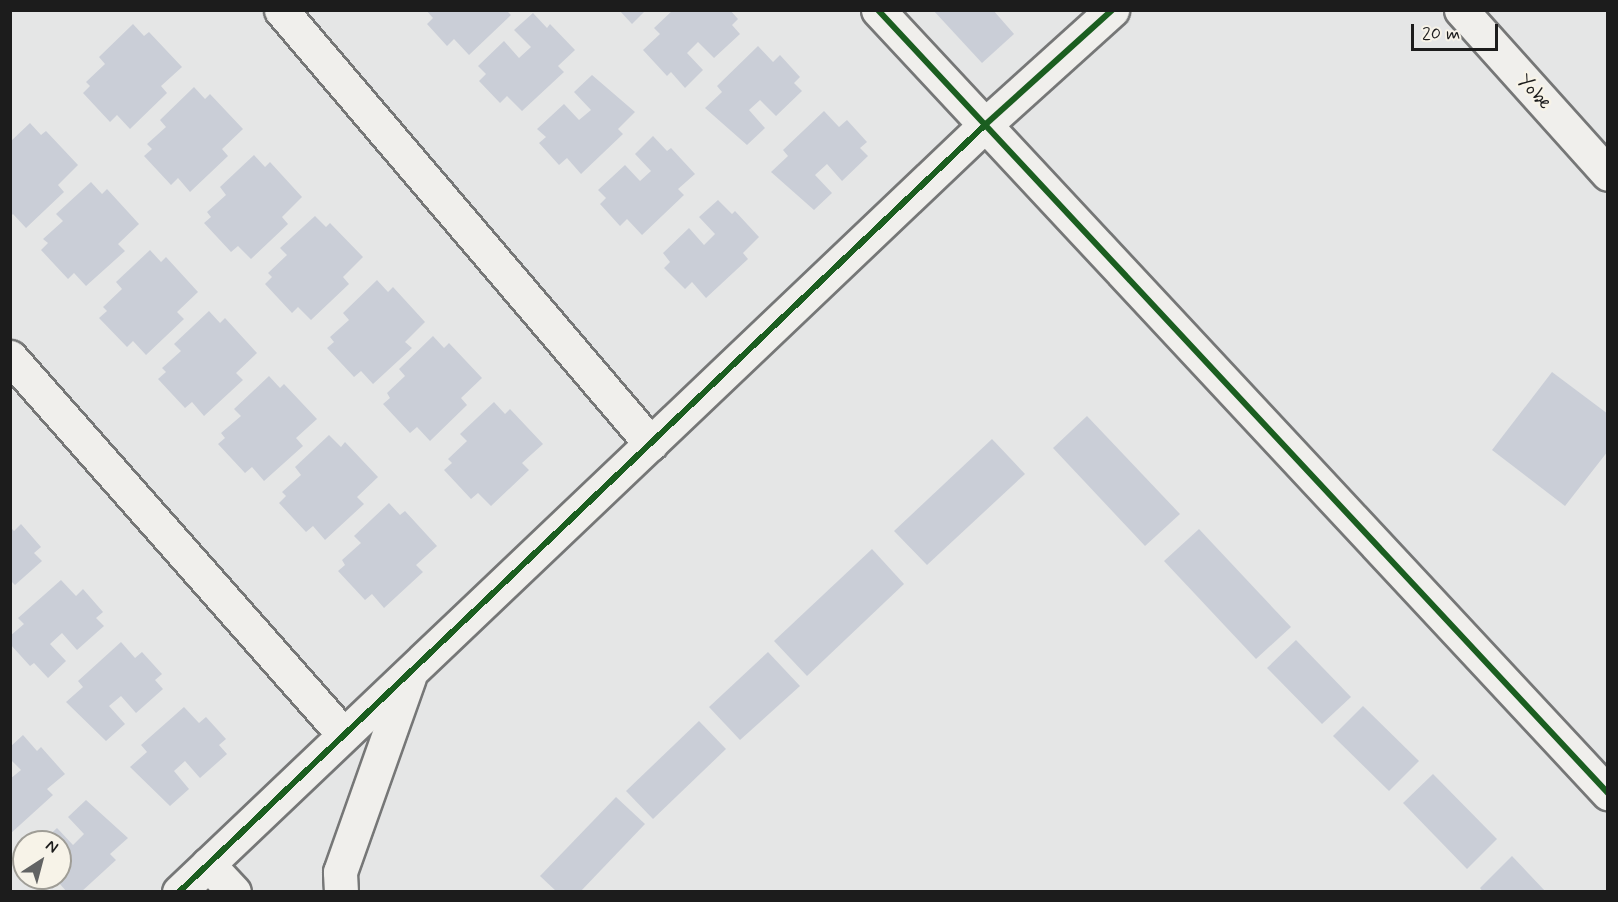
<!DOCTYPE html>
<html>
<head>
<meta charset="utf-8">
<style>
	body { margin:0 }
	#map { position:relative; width:1618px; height:902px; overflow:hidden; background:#e5e6e6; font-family:Mynerve,sans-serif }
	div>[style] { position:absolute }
	.building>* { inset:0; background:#caced7 }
	.roads { filter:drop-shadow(2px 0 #767777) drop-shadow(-2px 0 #767777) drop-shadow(0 2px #767777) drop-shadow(0 -2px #767777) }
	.minor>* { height:33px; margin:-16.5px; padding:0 16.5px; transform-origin:16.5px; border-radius:16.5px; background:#f0efec }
	.cycleway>* { height:6px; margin:-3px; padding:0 3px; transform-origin:3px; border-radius:3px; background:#1b5e20 }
	span { translate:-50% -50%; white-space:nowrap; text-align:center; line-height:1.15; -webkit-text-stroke:5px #f7f3e8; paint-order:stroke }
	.street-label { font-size:20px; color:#1c1c1c }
	.frame { position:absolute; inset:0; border:12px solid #1c1c1c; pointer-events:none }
	.north { position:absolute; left:12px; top:830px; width:60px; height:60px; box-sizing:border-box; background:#f7f3e8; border:2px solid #9f9d96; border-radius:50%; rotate:36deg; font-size:16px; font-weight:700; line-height:24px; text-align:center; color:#1c1c1c }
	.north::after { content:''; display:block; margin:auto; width:21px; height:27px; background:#626363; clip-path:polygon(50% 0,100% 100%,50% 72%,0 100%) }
	.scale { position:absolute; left:1411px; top:24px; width:87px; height:27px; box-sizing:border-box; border:3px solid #1c1c1c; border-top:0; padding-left:8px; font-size:18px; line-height:21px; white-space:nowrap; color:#1c1c1c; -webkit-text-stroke:4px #f7f3e8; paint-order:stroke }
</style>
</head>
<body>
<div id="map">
	<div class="building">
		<div style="clip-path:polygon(426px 10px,506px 10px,511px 15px,469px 55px,454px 39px,447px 46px,427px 24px,433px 18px)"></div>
		<div style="clip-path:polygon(619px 10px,646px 10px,632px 24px)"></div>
		<div style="clip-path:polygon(673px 10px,730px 10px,738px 19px,732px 25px,740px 34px,714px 58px,698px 42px,687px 53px,703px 70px,685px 88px,671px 72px,667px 76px,643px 50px,660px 34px,654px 28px)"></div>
		<div style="clip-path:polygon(933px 10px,993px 10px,1014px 34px,982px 63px)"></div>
		<div style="clip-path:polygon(533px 13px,547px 28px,550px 24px,575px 50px,558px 66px,564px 72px,522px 111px,507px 96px,500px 103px,479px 81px,486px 74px,478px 66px,504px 41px,519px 58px,531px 47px,514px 30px)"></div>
		<div style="clip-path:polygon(133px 24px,144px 36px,149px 32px,182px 67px,161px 86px,167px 93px,130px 129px,117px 115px,110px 122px,83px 93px,90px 86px,86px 82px,105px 64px,99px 57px)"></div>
		<div style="clip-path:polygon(758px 46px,773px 62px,780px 55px,800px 77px,794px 83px,802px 91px,776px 116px,760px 100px,749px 110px,765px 128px,747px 145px,705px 108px,722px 92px,717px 86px)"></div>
		<div style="clip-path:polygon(592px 75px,635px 112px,618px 129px,623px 134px,581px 174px,567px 158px,559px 165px,539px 143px,546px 137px,537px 129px,564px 104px,579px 120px,591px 110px,574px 92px)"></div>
		<div style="clip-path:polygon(194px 87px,205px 99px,210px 94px,243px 129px,222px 149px,228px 156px,190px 192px,178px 178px,171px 185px,144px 156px,152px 149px,147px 144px,166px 127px,160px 120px)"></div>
		<div style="clip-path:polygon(824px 111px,839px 127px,847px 120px,867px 142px,860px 148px,868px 156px,842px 181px,827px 164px,815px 175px,832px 193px,814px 210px,771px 172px,788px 156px,783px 150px)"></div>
		<div style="clip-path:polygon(30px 123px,41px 135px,46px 131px,78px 165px,58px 185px,64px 192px,26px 228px,13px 214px,10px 217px,10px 142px)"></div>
		<div style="clip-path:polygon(653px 136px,667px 151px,671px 148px,695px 174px,678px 189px,684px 195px,642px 235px,627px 219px,620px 226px,600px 204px,606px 198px,598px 190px,625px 165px,640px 181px,651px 171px,635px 154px)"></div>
		<div style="clip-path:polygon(254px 155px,265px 167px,270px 162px,302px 197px,282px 217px,288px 224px,251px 259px,238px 246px,231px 252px,204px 223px,211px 217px,207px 212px,226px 195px,220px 187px)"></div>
		<div style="clip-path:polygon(91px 182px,102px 194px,107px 189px,139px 224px,118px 244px,125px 251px,86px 286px,74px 273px,68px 279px,41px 250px,48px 243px,43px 239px,63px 221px,56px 214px)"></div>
		<div style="clip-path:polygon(718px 200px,732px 214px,735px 211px,759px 237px,743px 253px,748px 259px,706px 298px,692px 282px,685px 289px,664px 268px,670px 262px,663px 253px,689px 228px,704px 245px,715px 234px,699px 217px)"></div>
		<div style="clip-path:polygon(315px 216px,326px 227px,330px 223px,363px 257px,343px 277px,349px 284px,311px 320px,298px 307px,292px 313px,265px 284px,272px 277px,268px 273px,287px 255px,280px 248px)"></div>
		<div style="clip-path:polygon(150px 250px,161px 262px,166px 257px,198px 292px,177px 312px,184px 319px,146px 355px,133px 341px,127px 347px,99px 318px,107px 311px,103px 307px,122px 289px,116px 282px)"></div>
		<div style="clip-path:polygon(377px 280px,388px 292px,393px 287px,425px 322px,405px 342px,412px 348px,373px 384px,361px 371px,354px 377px,327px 348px,334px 342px,330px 337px,349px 320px,343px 313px)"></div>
		<div style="clip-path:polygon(209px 311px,220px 323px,225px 318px,257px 353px,236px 373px,243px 380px,204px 416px,192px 402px,185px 408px,158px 379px,166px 372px,162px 368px,181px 351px,174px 344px)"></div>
		<div style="clip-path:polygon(433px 336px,444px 348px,449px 343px,482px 378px,461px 398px,467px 405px,430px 441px,417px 427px,410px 433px,383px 404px,390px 398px,387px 393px,405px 376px,399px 369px)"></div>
		<div style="clip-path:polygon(1552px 372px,1608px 414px,1608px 451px,1565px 506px,1492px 450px)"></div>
		<div style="clip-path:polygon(269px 376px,280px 388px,284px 384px,317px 419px,296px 438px,303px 446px,264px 481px,252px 467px,245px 473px,218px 444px,225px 438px,221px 433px,241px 416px,234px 409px)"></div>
		<div style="clip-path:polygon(494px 402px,505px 414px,510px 409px,543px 444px,522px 463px,529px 470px,491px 506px,478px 493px,471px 499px,444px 470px,452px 463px,448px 459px,467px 441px,460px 434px)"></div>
		<div style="clip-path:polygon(1087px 416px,1180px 514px,1145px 546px,1053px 448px)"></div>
		<div style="clip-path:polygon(329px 435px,341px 447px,345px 442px,378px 477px,357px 497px,364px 504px,325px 540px,313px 526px,306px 532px,279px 503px,286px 496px,282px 492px,301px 475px,295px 467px)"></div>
		<div style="clip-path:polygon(992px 439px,1025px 474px,927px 565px,894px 531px)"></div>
		<div style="clip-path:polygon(389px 503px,400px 515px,405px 511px,437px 546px,416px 565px,423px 572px,384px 608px,372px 594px,365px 600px,338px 571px,345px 565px,342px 560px,361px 543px,354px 536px)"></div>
		<div style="clip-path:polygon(21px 524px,41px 547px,34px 553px,42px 561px,15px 585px,10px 580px,10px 527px,14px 531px)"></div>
		<div style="clip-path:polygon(1199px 529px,1291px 627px,1256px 659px,1164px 561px)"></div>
		<div style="clip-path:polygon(872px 549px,904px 584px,807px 676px,774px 641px)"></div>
		<div style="clip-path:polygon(61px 580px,76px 596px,83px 589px,103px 612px,96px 618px,104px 626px,77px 650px,62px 633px,50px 644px,66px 661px,48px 678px,34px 663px,30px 666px,10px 644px,10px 636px,24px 624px,18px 618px)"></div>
		<div style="clip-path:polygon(1296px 640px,1351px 697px,1322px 724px,1267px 668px)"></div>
		<div style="clip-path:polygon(121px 642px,135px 658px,142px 652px,162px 674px,155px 680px,163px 689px,136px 713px,121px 696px,109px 706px,125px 724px,106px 741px,66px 702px,83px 687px,78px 681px)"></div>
		<div style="clip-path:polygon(768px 652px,800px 686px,740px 740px,709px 707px)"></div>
		<div style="clip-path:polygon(1363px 706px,1419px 761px,1389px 791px,1333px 736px)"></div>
		<div style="clip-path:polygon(184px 707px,199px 723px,206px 717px,226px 739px,219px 745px,227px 754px,200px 778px,185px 761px,174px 771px,189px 789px,170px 806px,130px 767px,147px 752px,141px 745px)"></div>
		<div style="clip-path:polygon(699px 721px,726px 749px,653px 819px,626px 791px)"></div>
		<div style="clip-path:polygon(23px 735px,37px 751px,41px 747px,65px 774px,47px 789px,53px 795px,10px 834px,10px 779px,21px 770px,10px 759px,10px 747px)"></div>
		<div style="clip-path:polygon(1433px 774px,1497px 839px,1467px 869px,1403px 803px)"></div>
		<div style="clip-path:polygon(616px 797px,645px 824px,580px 892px,557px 892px,540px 876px)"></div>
		<div style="clip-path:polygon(86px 800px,128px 838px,110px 854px,116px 860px,81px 892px,67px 892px,59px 883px,52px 889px,42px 878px,60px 878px,60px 842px,42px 842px,57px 828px,73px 845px,84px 834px,68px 817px)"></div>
		<div style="clip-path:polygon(1512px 856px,1546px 892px,1483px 892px,1480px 888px)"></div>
	</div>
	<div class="roads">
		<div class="minor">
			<div style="left:281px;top:10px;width:570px;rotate:49.55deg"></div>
			<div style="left:878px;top:10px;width:1071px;rotate:47.01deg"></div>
			<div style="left:1461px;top:10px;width:220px;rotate:48.1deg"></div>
			<div style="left:10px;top:357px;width:504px;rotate:48.54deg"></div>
			<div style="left:208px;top:864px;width:38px;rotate:47deg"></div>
			<div style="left:179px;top:892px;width:1114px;rotate:-43.58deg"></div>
			<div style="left:986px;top:124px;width:170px;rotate:-42.1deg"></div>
			<div style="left:341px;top:892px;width:20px;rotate:-93deg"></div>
			<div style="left:340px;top:872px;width:207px;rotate:-70.5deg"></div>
		</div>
	</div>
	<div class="cycleway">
		<div style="left:878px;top:10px;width:1071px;rotate:47.01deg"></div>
		<div style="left:179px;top:892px;width:1114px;rotate:-43.58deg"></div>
		<div style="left:986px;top:124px;width:170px;rotate:-42.1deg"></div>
	</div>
	<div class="street-label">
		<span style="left:1534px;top:92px;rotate:48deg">Yobe</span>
	</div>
	<div class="frame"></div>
	<div class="north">N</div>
	<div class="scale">20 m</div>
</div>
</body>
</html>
